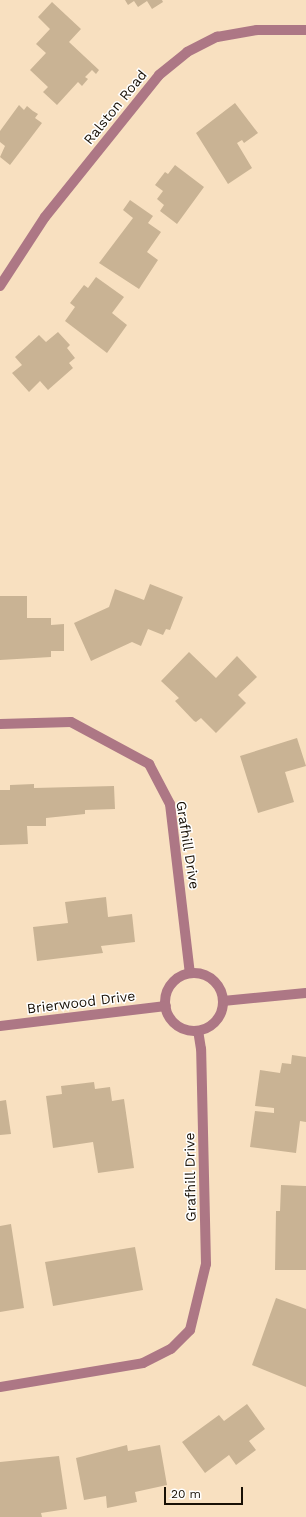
<!DOCTYPE html>
<html>
<head>
<meta charset="utf-8">
<style>
	body { margin:0 }
	#map { position:relative; width:306px; height:1517px; overflow:hidden; background:#f8e0c0; font-family:"Work Sans",sans-serif }
	div>[style] { position:absolute }
	.building>* { inset:0; background:#c9b394 }
	.minor>* { height:10px; margin:-5px; padding:0 5px; transform-origin:5px; border-radius:5px; background:#ad7785 }
	.minor>.ring { margin:-5px; padding:0; box-sizing:content-box; background:none; border:10px solid #ad7785; border-radius:50% }
	span { translate:-50% -50%; white-space:nowrap; text-align:center; line-height:1.15; -webkit-text-stroke:3px #fff; paint-order:stroke }
	.street-label { font-size:14px; color:#181005 }
	.scale { position:absolute; left:164px; top:1487px; width:79px; height:18px; box-sizing:border-box; border:2px solid #181005; border-top:0; padding-left:5px; font-size:12px; line-height:14px; white-space:nowrap; color:#181005; -webkit-text-stroke:3px #fff; paint-order:stroke }
</style>
</head>
<body>
<div id="map">
	<div class="building">
		<div style="clip-path:polygon(125px 0,162px 0,163px 2px,152px 9px,147px 1px,138px 7px,134px 1px,128px 5px)"></div>
		<div style="clip-path:polygon(52px 2px,81px 29px,69px 42px,99px 70px,96px 74px,92px 70px,85px 77px,88px 79px,82px 86px,78px 82px,57px 105px,43px 92px,48px 87px,30px 70px,46px 53px,36px 44px,50px 29px,38px 17px)"></div>
		<div style="clip-path:polygon(235px 103px,258px 133px,244px 143px,242px 140px,237px 143px,252px 168px,228px 184px,196px 133px)"></div>
		<div style="clip-path:polygon(19px 105px,24px 110px,27px 106px,33px 111px,38px 114px,35px 118px,42px 123px,10px 165px,0 157px,5px 146px,0 142px,0 131px)"></div>
		<div style="clip-path:polygon(175px 165px,204px 187px,177px 224px,160px 211px,164px 205px,157px 199px,163px 191px,155px 185px,165px 172px,168px 174px)"></div>
		<div style="clip-path:polygon(130px 200px,153px 216px,148px 223px,161px 232px,147px 252px,158px 260px,139px 289px,99px 263px,133px 218px,123px 210px)"></div>
		<div style="clip-path:polygon(96px 277px,124px 297px,112px 313px,127px 325px,107px 353px,65px 321px,75px 307px,70px 303px,84px 285px,88px 288px)"></div>
		<div style="clip-path:polygon(58px 332px,70px 345px,67px 348px,75px 358px,69px 363px,73px 368px,48px 390px,40px 381px,29px 392px,12px 373px,22px 365px,15px 357px,39px 335px,46px 342px)"></div>
		<div style="clip-path:polygon(150px 584px,183px 597px,170px 630px,166px 629px,163px 635px,148px 629px,141px 646px,132px 642px,91px 661px,74px 623px,109px 607px,115px 589px,144px 600px)"></div>
		<div style="clip-path:polygon(0 596px,27px 596px,27px 618px,51px 618px,51px 625px,64px 624px,64px 651px,51px 651px,51px 657px,0 660px)"></div>
		<div style="clip-path:polygon(189px 652px,216px 678px,237px 656px,257px 677px,238px 695px,246px 703px,216px 733px,201px 718px,196px 722px,194px 721px,175px 701px,179px 698px,161px 681px)"></div>
		<div style="clip-path:polygon(297px 738px,306px 766px,285px 772px,294px 802px,258px 813px,240px 756px)"></div>
		<div style="clip-path:polygon(34px 784px,34px 788px,114px 786px,115px 809px,85px 810px,85px 814px,46px 818px,46px 826px,27px 826px,28px 844px,0 845px,0 790px,10px 790px,10px 785px)"></div>
		<div style="clip-path:polygon(106px 897px,108px 917px,132px 914px,135px 942px,101px 946px,103px 953px,37px 961px,33px 927px,68px 923px,65px 902px)"></div>
		<div style="clip-path:polygon(292px 1055px,306px 1057px,306px 1122px,300px 1121px,296px 1153px,250px 1147px,255px 1111px,274px 1113px,274px 1108px,255px 1106px,260px 1070px,280px 1073px,282px 1063px,291px 1064px)"></div>
		<div style="clip-path:polygon(94px 1082px,95px 1089px,110px 1087px,112px 1101px,124px 1099px,134px 1168px,98px 1173px,93px 1142px,53px 1148px,46px 1096px,62px 1094px,61px 1086px)"></div>
		<div style="clip-path:polygon(6px 1100px,11px 1134px,0 1135px,0 1101px)"></div>
		<div style="clip-path:polygon(281px 1185px,306px 1186px,306px 1270px,275px 1270px,276px 1211px,280px 1211px)"></div>
		<div style="clip-path:polygon(11px 1224px,24px 1308px,0 1312px,0 1226px)"></div>
		<div style="clip-path:polygon(135px 1247px,143px 1290px,53px 1306px,45px 1262px)"></div>
		<div style="clip-path:polygon(276px 1298px,306px 1309px,306px 1387px,252px 1365px)"></div>
		<div style="clip-path:polygon(247px 1404px,265px 1429px,249px 1441px,256px 1450px,236px 1465px,229px 1455px,205px 1473px,182px 1442px,219px 1415px,224px 1421px)"></div>
		<div style="clip-path:polygon(127px 1445px,128px 1451px,160px 1445px,167px 1485px,135px 1492px,137px 1502px,107px 1508px,106px 1496px,84px 1500px,76px 1458px)"></div>
		<div style="clip-path:polygon(59px 1456px,67px 1509px,41px 1513px,42px 1517px,0 1517px,0 1462px)"></div>
	</div>
	<div class="minor">
		<div style="left:0;top:286px;width:82px;rotate:-56.9deg"></div>
		<div style="left:45px;top:217px;width:182px;rotate:-51.2deg"></div>
		<div style="left:159px;top:75px;width:36px;rotate:-39deg"></div>
		<div style="left:187px;top:52px;width:34px;rotate:-27deg"></div>
		<div style="left:217px;top:37px;width:41px;rotate:-9.9deg"></div>
		<div style="left:257px;top:30px;width:49px"></div>
		<div style="left:0;top:724px;width:71px;rotate:-1.6deg"></div>
		<div style="left:71px;top:722px;width:89px;rotate:28.3deg"></div>
		<div style="left:149px;top:764px;width:45px;rotate:62.3deg"></div>
		<div style="left:170px;top:804px;width:170px;rotate:83.3deg"></div>
		<div class="ring" style="left:165px;top:973px;width:48px;height:48px"></div>
		<div style="left:223px;top:1001px;width:83px;rotate:-5.5deg"></div>
		<div style="left:0;top:1026px;width:167px;rotate:-6.9deg"></div>
		<div style="left:0;top:1387px;width:145px;rotate:-9.5deg"></div>
		<div style="left:143px;top:1363px;width:31px;rotate:-27deg"></div>
		<div style="left:171px;top:1349px;width:27px;rotate:-45deg"></div>
		<div style="left:190px;top:1330px;width:68px;rotate:-76.4deg"></div>
		<div style="left:206px;top:1264px;width:215px;rotate:-91.3deg"></div>
		<div style="left:201px;top:1049px;width:18px;rotate:-99deg"></div>
	</div>
	<div class="street-label">
		<span style="left:115px;top:107px;rotate:-51deg">Ralston Road</span>
		<span style="left:188px;top:845px;rotate:81deg">Grafhill Drive</span>
		<span style="left:81px;top:1002px;rotate:-7deg">Brierwood Drive</span>
		<span style="left:190px;top:1177px;rotate:-91deg">Grafhill Drive</span>
	</div>
	<div class="scale">20 m</div>
</div>
</body>
</html>
